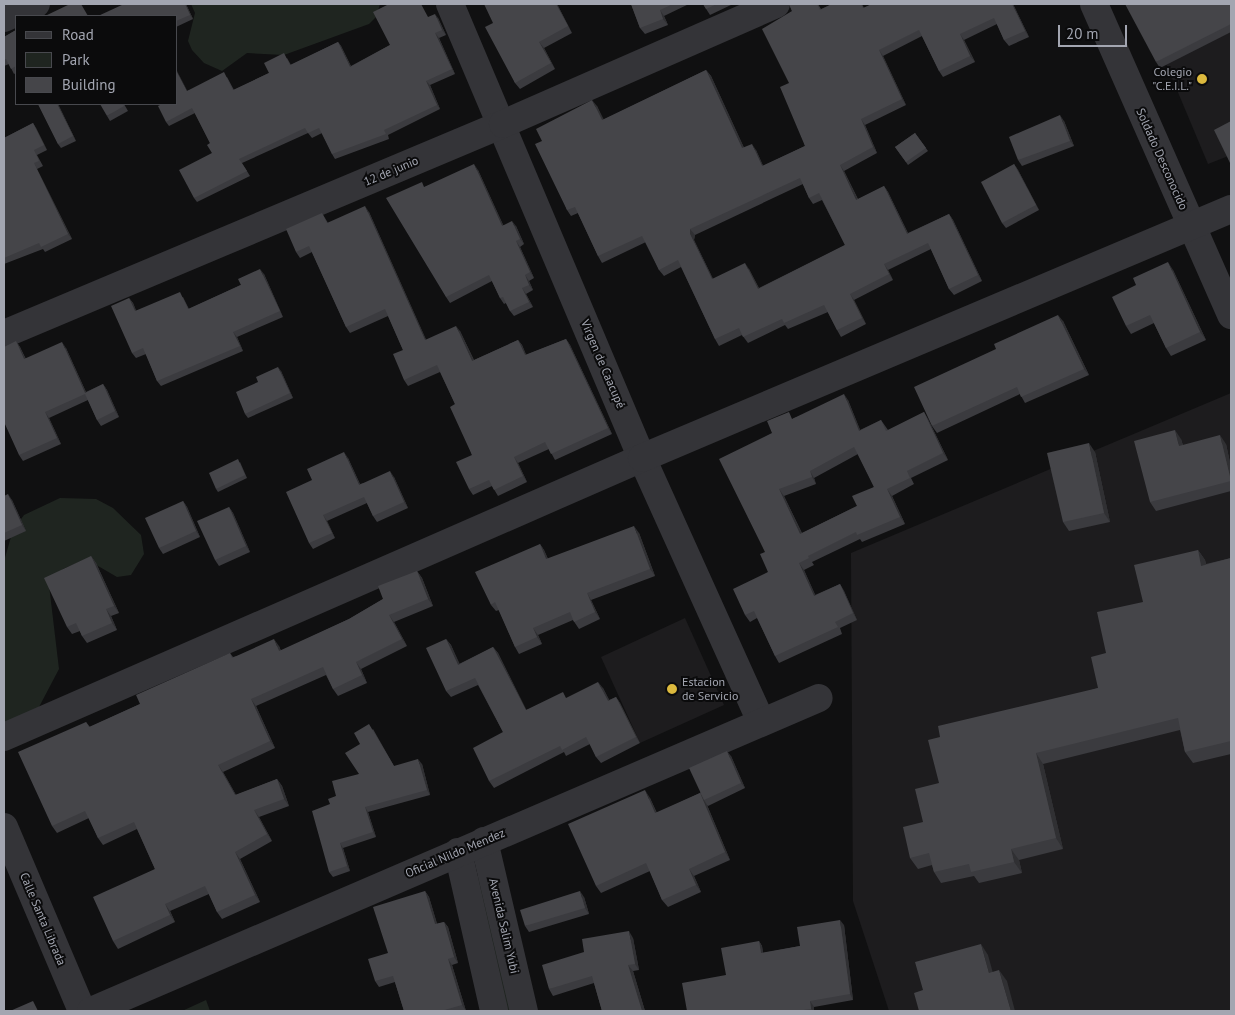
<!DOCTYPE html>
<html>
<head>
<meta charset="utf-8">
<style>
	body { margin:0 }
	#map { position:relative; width:1235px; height:1015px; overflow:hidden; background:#101011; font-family:"PT Sans",sans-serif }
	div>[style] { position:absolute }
	.built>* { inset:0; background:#1d1c1e }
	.green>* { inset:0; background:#1f2520 }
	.minor>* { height:28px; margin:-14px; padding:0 14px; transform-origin:14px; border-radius:14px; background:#343438 }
	.wall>* { inset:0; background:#3b3b3f }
	.shaded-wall>* { inset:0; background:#303033 }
	.building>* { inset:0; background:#454549 }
	.dots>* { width:14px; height:14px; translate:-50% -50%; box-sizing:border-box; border:2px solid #0b0b0c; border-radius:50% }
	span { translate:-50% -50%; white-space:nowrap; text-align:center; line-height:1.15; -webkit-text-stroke:4px #0b0b0c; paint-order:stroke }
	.poi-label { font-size:12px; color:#a3a6b1 }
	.right { translate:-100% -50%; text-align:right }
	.left { translate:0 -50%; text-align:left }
	.street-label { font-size:12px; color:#a3a6b1 }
	.frame { position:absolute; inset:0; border:5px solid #a3a6b1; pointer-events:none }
	.legend { position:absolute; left:15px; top:15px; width:162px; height:90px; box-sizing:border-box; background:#0b0b0c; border:1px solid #48494e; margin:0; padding:6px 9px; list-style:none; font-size:15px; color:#a3a6b1 }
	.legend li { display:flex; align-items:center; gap:10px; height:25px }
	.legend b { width:25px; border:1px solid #48494e }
	.scale { position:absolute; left:1058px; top:25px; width:69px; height:22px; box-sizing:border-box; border:2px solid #a3a6b1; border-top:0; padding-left:6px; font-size:15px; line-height:18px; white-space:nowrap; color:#a3a6b1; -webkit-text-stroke:4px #0b0b0c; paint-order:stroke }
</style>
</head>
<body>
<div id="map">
	<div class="built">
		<div style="clip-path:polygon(1141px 4px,1231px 4px,1231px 155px,1208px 164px)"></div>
		<div style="clip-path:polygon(1231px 393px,1231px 1011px,889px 1011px,853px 901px,851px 553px)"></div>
		<div style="clip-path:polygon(685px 618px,724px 705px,640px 743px,601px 657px)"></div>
	</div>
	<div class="green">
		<div style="clip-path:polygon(191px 4px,380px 4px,376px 17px,369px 24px,284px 55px,247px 53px,222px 71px,204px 63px,192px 50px,188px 41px,195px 13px)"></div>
		<div style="clip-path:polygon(60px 498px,96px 499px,113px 508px,141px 535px,144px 554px,131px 575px,117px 577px,86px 559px,63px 569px,49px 585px,59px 669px,29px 726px,4px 740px,4px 561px,13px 530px,24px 515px)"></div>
		<div style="clip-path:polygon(477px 876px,479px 876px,512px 1011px,507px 1011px)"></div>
		<div style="clip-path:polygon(206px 1000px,210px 1011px,182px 1011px)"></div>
	</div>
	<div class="minor">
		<div style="left:450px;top:4px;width:493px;rotate:67.1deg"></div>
		<div style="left:642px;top:458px;width:290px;rotate:65.7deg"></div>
		<div style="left:1094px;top:4px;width:340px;rotate:66.2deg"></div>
		<div style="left:4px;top:18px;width:35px;rotate:-24deg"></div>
		<div style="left:4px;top:334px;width:541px;rotate:-22.82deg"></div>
		<div style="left:503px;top:124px;width:298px;rotate:-23.7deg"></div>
		<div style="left:4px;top:737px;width:696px;rotate:-23.62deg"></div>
		<div style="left:642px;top:458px;width:639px;rotate:-22.92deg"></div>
		<div style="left:4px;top:827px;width:200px;rotate:67deg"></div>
		<div style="left:484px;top:841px;width:175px;rotate:76.8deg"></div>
		<div style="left:458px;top:852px;width:163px;rotate:77.2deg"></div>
		<div style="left:91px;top:1011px;width:792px;rotate:-23.27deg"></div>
	</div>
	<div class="wall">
		<div style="clip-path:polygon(186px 4px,193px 19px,176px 27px,176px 16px)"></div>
		<div style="clip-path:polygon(557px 4px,572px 33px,544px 48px,555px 69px,520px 89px,515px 83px,493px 23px)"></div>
		<div style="clip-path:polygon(631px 4px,689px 4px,664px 16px,668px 25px,645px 34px,640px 28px)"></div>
		<div style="clip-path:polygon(703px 4px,733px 4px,710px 15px)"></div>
		<div style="clip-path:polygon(evenodd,789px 4px,818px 4px,821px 9px,832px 4px,862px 4px,864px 8px,872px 4px,1013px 4px,1029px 37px,1009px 46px,1004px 40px,997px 24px,964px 40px,975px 62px,943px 77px,939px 71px,922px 36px,883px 56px,906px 105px,865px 125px,877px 153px,844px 171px,858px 199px,884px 186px,888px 192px,908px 233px,949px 214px,953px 220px,982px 281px,954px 295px,949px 289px,931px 249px,888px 270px,893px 280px,854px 300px,866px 324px,841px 337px,837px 330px,828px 312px,788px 329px,785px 325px,748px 343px,742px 335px,719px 346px,715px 339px,681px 267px,664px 276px,659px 270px,646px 242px,602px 263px,598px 256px,578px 213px,571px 216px,567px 210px,542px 141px,597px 106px,603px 120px,706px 70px,711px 76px,744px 148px,756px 150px,763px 166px,805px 146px,789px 83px,792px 11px,789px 4px,803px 184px,809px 198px,813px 204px,822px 200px,845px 245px,759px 288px,749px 269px,713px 279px,694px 240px,695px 235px,803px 184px)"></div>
		<div style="clip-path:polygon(1231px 4px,1231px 32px,1160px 68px,1156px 62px)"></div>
		<div style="clip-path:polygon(428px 17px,438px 18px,446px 35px,439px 38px,455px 74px,430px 85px,440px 109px,388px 135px,389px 139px,335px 159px,332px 154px,322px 133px,312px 138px,308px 133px,242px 163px,250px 176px,197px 202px,194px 198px,212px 153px,210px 143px,195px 113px,169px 126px,166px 122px,187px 91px,227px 77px,234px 90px,269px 73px,287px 58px,291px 65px,338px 42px,341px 46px,351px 66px,390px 45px)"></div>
		<div style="clip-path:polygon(16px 30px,16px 73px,14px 74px,9px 64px,4px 66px,4px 37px)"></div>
		<div style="clip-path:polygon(38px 104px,58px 104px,76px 141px,61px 148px,58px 144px)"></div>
		<div style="clip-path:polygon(124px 104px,128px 111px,110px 121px,107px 116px)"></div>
		<div style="clip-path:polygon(1064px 121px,1074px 146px,1022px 166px,1018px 160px)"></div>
		<div style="clip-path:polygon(33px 123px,36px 128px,47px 150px,37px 155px,43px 166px,37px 169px,72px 239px,45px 252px,43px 249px,4px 264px,4px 138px)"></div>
		<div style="clip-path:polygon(915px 133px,928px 151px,908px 165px,895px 147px)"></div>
		<div style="clip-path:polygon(1014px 164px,1018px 170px,1039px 210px,1006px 228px,1002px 223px)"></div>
		<div style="clip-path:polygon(478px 170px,503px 225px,516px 226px,524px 244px,520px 247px,534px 278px,529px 281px,533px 290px,526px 294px,533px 307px,514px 316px,510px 311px,506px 303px,504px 304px,500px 298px,492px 281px,450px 303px,446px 297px,425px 187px)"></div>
		<div style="clip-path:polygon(369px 212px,426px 340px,460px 331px,474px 360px,518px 340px,522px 345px,526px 355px,566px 339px,570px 345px,612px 434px,555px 460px,549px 449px,518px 463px,527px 482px,498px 496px,492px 486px,473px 495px,469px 489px,472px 455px,455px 404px,440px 372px,408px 386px,404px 380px,403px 350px,388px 316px,350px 333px,346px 327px,312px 252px,300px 258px,296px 252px,322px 213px,328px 223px)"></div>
		<div style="clip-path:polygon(1173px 270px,1206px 340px,1171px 356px,1166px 348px,1154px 323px,1131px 334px,1126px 326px)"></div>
		<div style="clip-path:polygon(264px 274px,283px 317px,237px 337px,243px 351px,161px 386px,157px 381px,146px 354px,136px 358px,132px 353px,129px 298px,133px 303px,136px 311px,183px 297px,189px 309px)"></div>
		<div style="clip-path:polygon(1063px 321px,1089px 375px,1025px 403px,1020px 394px,937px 433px,932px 426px)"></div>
		<div style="clip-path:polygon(16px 341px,20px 347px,26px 359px,66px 348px,86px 392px,103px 384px,107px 390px,119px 417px,101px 426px,97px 420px,88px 400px,49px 418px,61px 444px,23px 461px,19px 455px)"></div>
		<div style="clip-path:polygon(281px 371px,293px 398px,248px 418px,245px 414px)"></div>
		<div style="clip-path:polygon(evenodd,848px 400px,860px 430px,881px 420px,888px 430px,924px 412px,928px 419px,948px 460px,911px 478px,914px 484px,892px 496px,905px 524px,862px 542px,860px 539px,812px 562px,814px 565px,804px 570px,815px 595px,840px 584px,844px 591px,857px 620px,840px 628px,842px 634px,779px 663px,775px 656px,757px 618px,750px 622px,745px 615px,768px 572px,765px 552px,772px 433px,794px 418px,848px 400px,858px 454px,874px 487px,857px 506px,802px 533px,784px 496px,816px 484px,814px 478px,858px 454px)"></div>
		<div style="clip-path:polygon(1181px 439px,1183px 445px,1226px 444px,1231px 467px,1231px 491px,1156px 511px,1150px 502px)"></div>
		<div style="clip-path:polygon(1095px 452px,1110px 522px,1069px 531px,1063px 522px)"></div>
		<div style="clip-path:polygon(348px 458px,360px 484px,394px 477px,408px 508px,377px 522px,373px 516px,367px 503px,327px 521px,335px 538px,313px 549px,309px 543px,312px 480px)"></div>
		<div style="clip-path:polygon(240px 462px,247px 478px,218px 492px,216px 489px)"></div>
		<div style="clip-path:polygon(4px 496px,12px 500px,26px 531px,4px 541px)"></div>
		<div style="clip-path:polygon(183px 501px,187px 507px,200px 537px,163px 554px,159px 548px)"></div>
		<div style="clip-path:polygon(229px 507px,233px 513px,250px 552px,219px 566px,215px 560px)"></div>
		<div style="clip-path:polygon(639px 533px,655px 576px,591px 600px,600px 619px,579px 629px,573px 620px,538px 635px,542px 644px,519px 654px,515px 647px,499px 610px,496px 611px,491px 605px,540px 544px,544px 550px,548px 559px)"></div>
		<div style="clip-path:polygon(1198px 550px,1205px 560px,1206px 564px,1231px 558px,1231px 754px,1193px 763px,1185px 752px,1180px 730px,1043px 764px,1063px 849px,1019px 860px,1022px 873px,979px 883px,974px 876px,941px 883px,934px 872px,932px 865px,918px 869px,910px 858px,923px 822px,939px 783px,940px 737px,1098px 688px,1106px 653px,1143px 602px)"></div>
		<div style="clip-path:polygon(91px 556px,96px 563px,119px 613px,111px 616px,117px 630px,87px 643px,82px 636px,80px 631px,72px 634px,67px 627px)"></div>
		<div style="clip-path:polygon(417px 571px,422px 578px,433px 606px,394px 622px,407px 646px,361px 669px,367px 683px,338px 696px,333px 689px,326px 675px,256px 706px,275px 748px,223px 772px,236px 795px,277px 779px,282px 786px,289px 806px,259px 817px,272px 841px,240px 859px,260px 902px,222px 919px,217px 912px,209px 894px,170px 911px,175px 922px,118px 949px,113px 941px,155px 869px,137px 829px,103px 845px,98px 838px,89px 818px,57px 833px,52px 826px,86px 722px,90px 727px,140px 704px,230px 653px,233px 657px,279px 646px,281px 651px,349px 619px,383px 599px)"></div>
		<div style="clip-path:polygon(446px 639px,451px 645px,459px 664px,493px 647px,498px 653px,526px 710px,603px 688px,609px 700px,616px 697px,620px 703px,640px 743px,601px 763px,596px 757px,590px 744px,566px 756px,564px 752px,494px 788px,489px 781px,503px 732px,478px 685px,451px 697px,446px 691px)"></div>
		<div style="clip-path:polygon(373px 729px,394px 766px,422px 764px,430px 795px,368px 812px,376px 837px,343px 848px,350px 871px,333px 877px,329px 872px,330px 804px,336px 796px,359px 774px,360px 744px)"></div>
		<div style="clip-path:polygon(731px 756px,745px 788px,708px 806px,707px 805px,730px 860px,694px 876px,701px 892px,668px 907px,662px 900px,650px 871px,601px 893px,596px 886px,650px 798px,657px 813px,700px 793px)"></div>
		<div style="clip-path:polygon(425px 891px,429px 897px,437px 924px,444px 922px,448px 927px,458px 963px,452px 965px,466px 1011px,404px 1011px,395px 982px,379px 987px,375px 981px,388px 953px)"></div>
		<div style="clip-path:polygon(584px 897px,589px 914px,529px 932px,525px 926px)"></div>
		<div style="clip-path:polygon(844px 925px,853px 1000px,814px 1007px,814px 1011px,687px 1011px,726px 975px,759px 941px,762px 946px,763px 953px,800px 946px)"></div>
		<div style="clip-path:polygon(633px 938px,639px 970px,633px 971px,645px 1011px,602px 1011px,594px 983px,553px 996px,549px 989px)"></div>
	</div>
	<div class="shaded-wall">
		<div style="clip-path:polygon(185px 4px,186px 4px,193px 19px,190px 15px)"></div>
		<div style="clip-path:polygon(556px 4px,557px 4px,572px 33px,568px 26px)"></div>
		<div style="clip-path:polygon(1012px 4px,1013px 4px,1029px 37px,1025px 31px)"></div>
		<div style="clip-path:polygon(660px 10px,664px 16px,668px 25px,663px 19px)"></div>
		<div style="clip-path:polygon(435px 14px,438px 18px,446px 35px,442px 30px)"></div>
		<div style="clip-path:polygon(435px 33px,439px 38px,455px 74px,452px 69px)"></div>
		<div style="clip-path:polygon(960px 34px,964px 40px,975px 62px,970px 56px)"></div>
		<div style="clip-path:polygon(338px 42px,341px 46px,353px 71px,350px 67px)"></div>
		<div style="clip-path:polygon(539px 42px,544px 48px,555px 69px,551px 63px)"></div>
		<div style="clip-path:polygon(879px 50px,883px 56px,906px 105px,902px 99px)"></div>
		<div style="clip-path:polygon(176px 69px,190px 96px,187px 91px,176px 70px)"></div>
		<div style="clip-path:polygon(706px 70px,711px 76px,747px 154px,742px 148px)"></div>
		<div style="clip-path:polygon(426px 81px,430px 85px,440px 109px,437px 105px)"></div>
		<div style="clip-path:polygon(592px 100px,597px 106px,607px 126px,602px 120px)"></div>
		<div style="clip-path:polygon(57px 104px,58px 104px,76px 141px,73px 136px)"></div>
		<div style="clip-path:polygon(1060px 115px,1064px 121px,1074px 146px,1070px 141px)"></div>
		<div style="clip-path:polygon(861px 119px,865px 125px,877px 153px,873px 147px)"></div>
		<div style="clip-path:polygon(33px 123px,36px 128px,47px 150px,44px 145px)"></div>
		<div style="clip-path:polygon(752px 144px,756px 150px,766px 172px,762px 166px)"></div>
		<div style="clip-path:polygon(34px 163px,72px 239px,68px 234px)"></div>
		<div style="clip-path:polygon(474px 164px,478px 170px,506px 231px,502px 226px)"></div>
		<div style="clip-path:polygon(1014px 164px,1018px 170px,1039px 210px,1036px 205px)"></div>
		<div style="clip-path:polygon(840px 165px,844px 171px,861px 206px,856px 200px)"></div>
		<div style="clip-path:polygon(884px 186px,888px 192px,911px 240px,907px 234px)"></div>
		<div style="clip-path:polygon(365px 206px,369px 212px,429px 346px,425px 340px)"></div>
		<div style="clip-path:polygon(949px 214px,953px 220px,982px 281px,978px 275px)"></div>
		<div style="clip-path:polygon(512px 221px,516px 226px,524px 244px,520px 239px)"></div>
		<div style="clip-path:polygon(690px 229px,695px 235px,694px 240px,716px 285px,712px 279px,690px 234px)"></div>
		<div style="clip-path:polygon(516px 241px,520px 247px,534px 278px,530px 272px)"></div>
		<div style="clip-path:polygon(1168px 262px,1173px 270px,1206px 340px,1200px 332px)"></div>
		<div style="clip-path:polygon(745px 263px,749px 269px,762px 295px,758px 289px)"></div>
		<div style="clip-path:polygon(884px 264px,888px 270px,893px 280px,889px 274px)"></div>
		<div style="clip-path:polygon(260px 269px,264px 274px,283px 317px,280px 311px)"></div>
		<div style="clip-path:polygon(525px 275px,529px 281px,533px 290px,529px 285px)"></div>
		<div style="clip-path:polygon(522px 288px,526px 294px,533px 307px,529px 302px)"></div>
		<div style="clip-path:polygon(850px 294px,854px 300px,866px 324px,862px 318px)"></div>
		<div style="clip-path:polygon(129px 298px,133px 303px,139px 317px,135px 311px)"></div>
		<div style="clip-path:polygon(1058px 315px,1063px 321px,1089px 375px,1084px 369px)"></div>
		<div style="clip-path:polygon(456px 326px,460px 331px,477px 367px,472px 361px)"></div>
		<div style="clip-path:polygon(233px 332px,237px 337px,243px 351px,240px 346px)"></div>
		<div style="clip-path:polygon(566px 339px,570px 345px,612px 434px,608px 428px)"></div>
		<div style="clip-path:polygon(518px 340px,522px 345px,529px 361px,525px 355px)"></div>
		<div style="clip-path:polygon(16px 341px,20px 347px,28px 365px,24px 359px)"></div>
		<div style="clip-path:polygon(62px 342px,66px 348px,89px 399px,85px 393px)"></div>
		<div style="clip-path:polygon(278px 367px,281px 371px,293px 398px,290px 393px)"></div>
		<div style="clip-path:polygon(103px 384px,107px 390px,119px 417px,115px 411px)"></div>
		<div style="clip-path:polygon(844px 394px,848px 400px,863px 437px,859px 431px)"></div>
		<div style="clip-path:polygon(45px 412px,49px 418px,61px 444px,57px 438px)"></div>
		<div style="clip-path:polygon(924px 412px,928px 419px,948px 460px,943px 453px)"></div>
		<div style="clip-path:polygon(1175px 430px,1181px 439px,1185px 454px,1179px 446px)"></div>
		<div style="clip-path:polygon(1220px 435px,1226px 444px,1231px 467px,1231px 481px)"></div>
		<div style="clip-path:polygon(1089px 443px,1095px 452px,1110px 522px,1104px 513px)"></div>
		<div style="clip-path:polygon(344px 452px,348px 458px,363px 491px,359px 485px)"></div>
		<div style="clip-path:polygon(514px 457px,518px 463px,527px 482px,523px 476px)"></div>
		<div style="clip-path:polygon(390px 471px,394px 477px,408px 508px,404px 502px)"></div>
		<div style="clip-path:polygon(810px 471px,814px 478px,816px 484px,812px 477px)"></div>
		<div style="clip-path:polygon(779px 489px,784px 496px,805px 540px,800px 534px)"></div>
		<div style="clip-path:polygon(887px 489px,892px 496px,905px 524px,900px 517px)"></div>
		<div style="clip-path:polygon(8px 494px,12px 500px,26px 531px,22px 525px)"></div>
		<div style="clip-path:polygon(183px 501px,187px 507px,200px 537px,196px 531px)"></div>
		<div style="clip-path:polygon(229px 507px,233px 513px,250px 552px,246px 546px)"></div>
		<div style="clip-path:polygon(323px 515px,327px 521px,335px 538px,332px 533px)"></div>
		<div style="clip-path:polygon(634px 526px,639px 533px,655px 576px,650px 569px)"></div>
		<div style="clip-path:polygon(540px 544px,544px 550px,551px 566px,546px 559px)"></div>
		<div style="clip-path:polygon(1198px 550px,1205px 560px,1209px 576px,1201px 566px)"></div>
		<div style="clip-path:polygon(91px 556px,96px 563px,119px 613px,114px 606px)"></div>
		<div style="clip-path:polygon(799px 563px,804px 570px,819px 603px,814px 596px)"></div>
		<div style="clip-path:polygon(417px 571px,422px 578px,433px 606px,428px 599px)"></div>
		<div style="clip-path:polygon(840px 584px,844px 591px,857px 620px,853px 613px)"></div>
		<div style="clip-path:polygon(587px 593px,591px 600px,600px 619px,595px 612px)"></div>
		<div style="clip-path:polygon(106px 609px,111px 616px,117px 630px,112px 623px)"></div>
		<div style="clip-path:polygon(389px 615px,394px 622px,407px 646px,402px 639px)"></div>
		<div style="clip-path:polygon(533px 628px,538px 635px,542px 644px,537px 637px)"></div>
		<div style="clip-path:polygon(274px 639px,279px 646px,284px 658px,279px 651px)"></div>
		<div style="clip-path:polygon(446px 639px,451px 645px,463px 671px,458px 665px)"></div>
		<div style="clip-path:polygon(493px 647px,498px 653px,530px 717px,526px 710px)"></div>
		<div style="clip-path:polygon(356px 662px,361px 669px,367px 683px,362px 675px)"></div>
		<div style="clip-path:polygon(598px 682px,603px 688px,613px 707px,608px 701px)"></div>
		<div style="clip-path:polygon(616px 697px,620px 703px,640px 743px,636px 737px)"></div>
		<div style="clip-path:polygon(251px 699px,256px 706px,275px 748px,270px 741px)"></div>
		<div style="clip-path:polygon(727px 751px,731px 756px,745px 788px,741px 783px)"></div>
		<div style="clip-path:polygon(1036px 753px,1043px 764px,1063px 849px,1056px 838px)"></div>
		<div style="clip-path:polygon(418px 759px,422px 764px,430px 795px,427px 790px)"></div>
		<div style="clip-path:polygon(218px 765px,223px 772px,240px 802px,235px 795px)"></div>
		<div style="clip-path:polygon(277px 779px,282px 786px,289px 806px,284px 799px)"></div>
		<div style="clip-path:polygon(645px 790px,650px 798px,660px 821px,655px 813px)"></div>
		<div style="clip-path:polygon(700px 793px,707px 805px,730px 860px,725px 852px)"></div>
		<div style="clip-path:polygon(365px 807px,368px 812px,376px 837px,373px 832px)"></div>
		<div style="clip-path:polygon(254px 810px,259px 817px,272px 841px,267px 834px)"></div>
		<div style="clip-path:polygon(340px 843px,343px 848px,350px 871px,347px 866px)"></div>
		<div style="clip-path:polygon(1011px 849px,1019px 860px,1022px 873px,1014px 862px)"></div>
		<div style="clip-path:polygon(235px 852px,240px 859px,260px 902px,255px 895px)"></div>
		<div style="clip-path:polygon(689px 869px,694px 876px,701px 892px,696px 885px)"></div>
		<div style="clip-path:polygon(425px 891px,429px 897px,439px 930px,435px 924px)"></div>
		<div style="clip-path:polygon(580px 891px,584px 897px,589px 914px,585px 908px)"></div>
		<div style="clip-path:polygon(165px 904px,170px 911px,175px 922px,170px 915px)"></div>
		<div style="clip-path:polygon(840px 920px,844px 925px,853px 1000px,850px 994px)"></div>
		<div style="clip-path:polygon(444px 922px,448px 927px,458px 963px,454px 957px)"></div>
		<div style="clip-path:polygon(629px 931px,633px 938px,639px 970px,635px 964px)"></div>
		<div style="clip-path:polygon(759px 941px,762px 946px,764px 959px,761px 953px)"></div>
		<div style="clip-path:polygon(981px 944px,988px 955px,996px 984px,989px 973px)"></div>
		<div style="clip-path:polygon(448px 959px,452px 965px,466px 1011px,462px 1005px)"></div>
		<div style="clip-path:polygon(628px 965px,633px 971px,645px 1011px,642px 1011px)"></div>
		<div style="clip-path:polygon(999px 970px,1007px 981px,1015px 1011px,1011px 1011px)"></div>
		<div style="clip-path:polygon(810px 1001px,814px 1007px,814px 1011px,813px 1011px,811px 1009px)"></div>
	</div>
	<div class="building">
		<div style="clip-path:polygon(70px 4px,81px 4px,88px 16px,45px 16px)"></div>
		<div style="clip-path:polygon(124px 4px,185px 4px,190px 15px,176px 21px,176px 16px,98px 16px)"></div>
		<div style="clip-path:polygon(386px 4px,421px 4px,428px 17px,435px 14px,442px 30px,435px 33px,452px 69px,426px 81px,437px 105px,384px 130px,386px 134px,332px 154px,319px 128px,308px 133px,305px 128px,239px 159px,247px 171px,194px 198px,179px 170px,212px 153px,207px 145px,210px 143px,192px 108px,166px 122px,158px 106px,162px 104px,176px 104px,176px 70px,187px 91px,224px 72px,233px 90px,269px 73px,264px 63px,284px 53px,290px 65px,338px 42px,350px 67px,390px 45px,373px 12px,387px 5px)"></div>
		<div style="clip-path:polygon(484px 4px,556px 4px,568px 26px,539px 42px,551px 63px,515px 83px,485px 27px,493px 23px)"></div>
		<div style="clip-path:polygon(631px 4px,673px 4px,660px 10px,663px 19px,640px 28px)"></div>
		<div style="clip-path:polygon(703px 4px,717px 4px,706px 9px)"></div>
		<div style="clip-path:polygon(evenodd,789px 4px,817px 4px,820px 10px,832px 4px,861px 4px,863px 8px,872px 4px,1012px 4px,1025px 31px,1004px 40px,994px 18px,960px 34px,970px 56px,939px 71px,919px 30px,879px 50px,902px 99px,861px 119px,873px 147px,840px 165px,856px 200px,884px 186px,907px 234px,949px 214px,978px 275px,949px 289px,928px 243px,884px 264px,889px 274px,850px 294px,862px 318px,837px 330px,824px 305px,784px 323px,782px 319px,743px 337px,739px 328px,715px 339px,678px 260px,659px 270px,642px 236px,598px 256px,575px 207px,567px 210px,535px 144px,542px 141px,536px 129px,592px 100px,602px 120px,706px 70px,742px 148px,752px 144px,762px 166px,805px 146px,780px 87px,789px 83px,762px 29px,792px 11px,789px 4px,800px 178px,809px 198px,819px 193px,845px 245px,758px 289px,745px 263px,712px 279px,690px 234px,690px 229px,800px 178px)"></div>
		<div style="clip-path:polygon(1125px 4px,1231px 4px,1231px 24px,1156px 62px)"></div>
		<div style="clip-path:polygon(16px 30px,16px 66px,11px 69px,6px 59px,4px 60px,4px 37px)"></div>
		<div style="clip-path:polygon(38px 104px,57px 104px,73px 136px,58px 144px)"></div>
		<div style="clip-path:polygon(100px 104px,123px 104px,124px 106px,107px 116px)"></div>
		<div style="clip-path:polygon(1060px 115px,1070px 141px,1018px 160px,1009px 137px)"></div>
		<div style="clip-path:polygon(1231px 121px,1231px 165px,1214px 130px)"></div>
		<div style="clip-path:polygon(33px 123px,44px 145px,34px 150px,39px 161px,34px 163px,68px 234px,41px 247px,39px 243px,4px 258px,4px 138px)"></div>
		<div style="clip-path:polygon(915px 133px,926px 148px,906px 162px,895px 147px)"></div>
		<div style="clip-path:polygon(474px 164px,502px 226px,512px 221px,520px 239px,516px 241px,530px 272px,525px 275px,529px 285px,522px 288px,529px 302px,510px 311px,503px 297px,500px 298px,489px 275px,446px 297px,386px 198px,422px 182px,424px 187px)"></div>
		<div style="clip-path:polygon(1014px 164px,1036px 205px,1002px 223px,981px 182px)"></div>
		<div style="clip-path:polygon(365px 206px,425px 340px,456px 326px,472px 361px,518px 340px,525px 355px,566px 339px,608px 428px,551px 454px,545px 442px,514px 457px,523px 476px,494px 490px,489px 480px,469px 489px,456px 462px,472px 455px,450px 407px,455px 404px,437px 365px,404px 380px,393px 354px,403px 350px,385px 309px,346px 327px,309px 246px,296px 252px,286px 229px,322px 213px,327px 223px)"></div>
		<div style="clip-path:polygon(1168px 262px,1200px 332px,1166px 348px,1150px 315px,1126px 326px,1112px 297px,1136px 285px,1133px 278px)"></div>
		<div style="clip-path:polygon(260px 269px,280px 311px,233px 332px,240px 346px,157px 381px,143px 348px,132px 353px,111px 306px,129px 298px,135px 311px,180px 292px,188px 309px,241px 285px,238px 279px)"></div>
		<div style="clip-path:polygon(1058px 315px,1084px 369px,1021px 397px,1017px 387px,932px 426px,914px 387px,996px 349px,994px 344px)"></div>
		<div style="clip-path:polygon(16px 341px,24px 359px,62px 342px,85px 393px,103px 384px,115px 411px,97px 420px,85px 394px,45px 412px,57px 438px,19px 455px,4px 422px,4px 347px)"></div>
		<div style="clip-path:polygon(278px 367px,290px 393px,245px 414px,236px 392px,258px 382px,256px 377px)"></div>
		<div style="clip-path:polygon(evenodd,844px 394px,859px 431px,881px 420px,886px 431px,924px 412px,943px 453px,907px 471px,910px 478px,887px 489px,900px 517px,857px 535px,856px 532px,808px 556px,809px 558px,799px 563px,814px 596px,840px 584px,853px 613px,835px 622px,838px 627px,775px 656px,754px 611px,745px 615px,733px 589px,768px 572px,760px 554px,765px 552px,719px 459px,772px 433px,767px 421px,789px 412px,792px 419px,844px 394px,854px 447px,874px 487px,852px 496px,857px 506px,800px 534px,779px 489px,812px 477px,810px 471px,854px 447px)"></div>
		<div style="clip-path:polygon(1175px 430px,1179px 446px,1220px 435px,1231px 481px,1150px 502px,1134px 441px)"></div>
		<div style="clip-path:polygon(1089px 443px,1104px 513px,1063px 522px,1047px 453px)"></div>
		<div style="clip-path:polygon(344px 452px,359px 485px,390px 471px,404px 502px,373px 516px,364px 497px,323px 515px,332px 533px,309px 543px,286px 492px,312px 480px,307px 469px)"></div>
		<div style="clip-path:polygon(238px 459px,245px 475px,216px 489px,209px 473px)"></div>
		<div style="clip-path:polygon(8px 494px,22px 525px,4px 533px,4px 496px)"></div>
		<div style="clip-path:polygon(183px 501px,196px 531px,159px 548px,145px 518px)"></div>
		<div style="clip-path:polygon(229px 507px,246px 546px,215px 560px,197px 521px)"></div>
		<div style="clip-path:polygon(634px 526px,650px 569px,587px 593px,595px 612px,574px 622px,570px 612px,533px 628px,537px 637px,515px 647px,495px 602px,491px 605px,475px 572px,540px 544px,546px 559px)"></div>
		<div style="clip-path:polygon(1198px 550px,1201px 566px,1231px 558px,1231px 741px,1185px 752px,1178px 718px,1036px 753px,1056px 838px,1011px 849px,1014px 862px,971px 872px,969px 864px,934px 872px,929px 853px,910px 858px,903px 827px,923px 822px,915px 789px,939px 783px,928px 740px,940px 737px,938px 726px,1098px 688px,1091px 657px,1106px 653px,1097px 612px,1143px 602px,1134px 565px)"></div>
		<div style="clip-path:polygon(91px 556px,114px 606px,106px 609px,112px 623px,82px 636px,76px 623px,67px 627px,44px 578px)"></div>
		<div style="clip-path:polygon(417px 571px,428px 599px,389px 615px,402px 639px,356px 662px,362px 675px,333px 689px,323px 667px,251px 699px,270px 741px,218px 765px,235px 795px,277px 779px,284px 799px,254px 810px,267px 834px,235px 852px,255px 895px,217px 912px,205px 886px,165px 904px,170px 915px,113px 941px,93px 897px,155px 869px,134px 822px,98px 838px,85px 811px,52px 826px,18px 752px,86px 722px,89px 727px,140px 704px,136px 695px,230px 653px,232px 658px,274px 639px,279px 651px,349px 619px,383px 599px,378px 586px)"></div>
		<div style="clip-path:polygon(446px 639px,458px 665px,493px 647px,526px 710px,563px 692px,566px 698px,598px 682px,608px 701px,616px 697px,636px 737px,596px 757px,586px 737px,562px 750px,560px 746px,489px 781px,473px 748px,503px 732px,475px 678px,446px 691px,426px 648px)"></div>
		<div style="clip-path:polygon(369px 724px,394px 766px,418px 759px,427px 790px,365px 807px,373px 832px,340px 843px,347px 866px,329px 872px,312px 811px,330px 804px,328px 799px,336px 796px,332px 781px,359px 774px,345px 753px,360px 744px,354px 733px)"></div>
		<div style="clip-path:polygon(727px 751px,741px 783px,704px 800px,689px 768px)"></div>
		<div style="clip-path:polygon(645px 790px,655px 813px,700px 793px,725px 852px,689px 869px,696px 885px,662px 900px,646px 863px,596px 886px,568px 824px)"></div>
		<div style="clip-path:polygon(425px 891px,435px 924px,444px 922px,454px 957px,448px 959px,462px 1005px,441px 1011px,404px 1011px,393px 976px,375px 981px,368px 959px,388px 953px,373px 907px)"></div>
		<div style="clip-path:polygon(580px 891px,585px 908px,525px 926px,520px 910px)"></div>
		<div style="clip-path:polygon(840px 920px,850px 994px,810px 1001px,811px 1009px,796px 1011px,687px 1011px,682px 983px,726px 975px,721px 948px,759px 941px,761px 953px,800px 946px,797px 927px)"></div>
		<div style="clip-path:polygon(629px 931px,635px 964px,628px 965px,642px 1011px,602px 1011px,592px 976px,549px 989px,542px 965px,584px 952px,582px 939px)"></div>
		<div style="clip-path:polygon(981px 944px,989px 973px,999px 970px,1011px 1011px,919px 1011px,914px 993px,923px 990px,915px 962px)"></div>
		<div style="clip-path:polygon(33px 1001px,38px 1011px,10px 1011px)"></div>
	</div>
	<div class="dots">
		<div style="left:1202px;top:79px;background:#dcb93e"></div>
		<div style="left:672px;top:689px;background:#dcb93e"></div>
	</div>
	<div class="poi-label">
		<span class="right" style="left:1192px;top:79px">Colegio<br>"C.E.I.L."</span>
		<span class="left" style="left:682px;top:689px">Estacion<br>de Servicio</span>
	</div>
	<div class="street-label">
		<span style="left:1162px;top:159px;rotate:66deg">Soldado Desconocido</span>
		<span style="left:391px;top:171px;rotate:-23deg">12 de junio</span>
		<span style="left:603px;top:364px;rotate:67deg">Virgen de Caacupé</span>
		<span style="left:455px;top:853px;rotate:-23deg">Oficial Nildo Mendez</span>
		<span style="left:43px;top:919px;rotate:67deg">Calle Santa Librada</span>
		<span style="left:504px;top:926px;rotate:77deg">Avenida Salim Yubi</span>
	</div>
	<div class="frame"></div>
	<ul class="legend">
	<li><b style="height:6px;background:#343438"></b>Road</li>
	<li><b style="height:14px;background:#1f2520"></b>Park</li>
	<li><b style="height:14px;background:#454549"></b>Building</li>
	</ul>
	<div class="scale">20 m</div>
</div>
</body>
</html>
